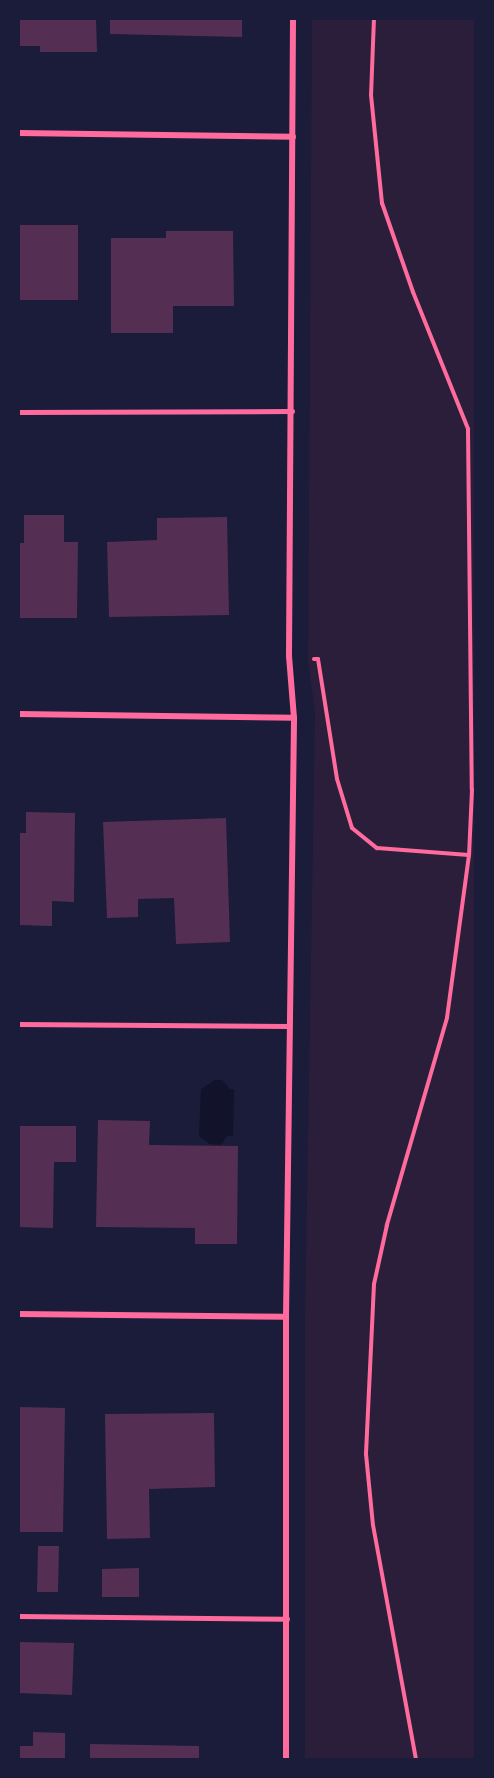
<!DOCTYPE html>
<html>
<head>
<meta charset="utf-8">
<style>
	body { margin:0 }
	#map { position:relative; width:494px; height:1778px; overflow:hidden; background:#1b1b3a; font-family:"Fira Sans Condensed",sans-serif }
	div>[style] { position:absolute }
	.green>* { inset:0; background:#2a1e3b }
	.water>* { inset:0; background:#12122b }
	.building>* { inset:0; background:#542f53 }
	.path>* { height:4px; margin:-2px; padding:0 2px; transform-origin:2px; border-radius:2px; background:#ff6b9d }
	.service>* { height:4.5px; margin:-2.25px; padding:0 2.25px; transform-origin:2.25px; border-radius:2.25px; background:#ff6b9d }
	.minor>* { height:6px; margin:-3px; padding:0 3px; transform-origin:3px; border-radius:3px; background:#ff6b9d }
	span { translate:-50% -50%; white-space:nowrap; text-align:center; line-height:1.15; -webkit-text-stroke:4.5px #1b1b3a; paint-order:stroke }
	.frame { position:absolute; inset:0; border:20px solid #1b1b3a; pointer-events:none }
</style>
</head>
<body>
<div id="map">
	<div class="green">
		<div style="clip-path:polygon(312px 18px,476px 18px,476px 1760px,305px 1760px,305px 1320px,315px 712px,308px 660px)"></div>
	</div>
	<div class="water">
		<div style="clip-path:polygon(215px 1080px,222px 1080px,230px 1089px,234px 1089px,233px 1136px,227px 1136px,221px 1145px,210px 1144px,199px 1136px,201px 1089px)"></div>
	</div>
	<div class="building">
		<div style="clip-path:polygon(18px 18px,96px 18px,97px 52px,40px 52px,40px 46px,18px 46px)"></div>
		<div style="clip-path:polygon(110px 18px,242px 18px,242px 37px,110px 34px)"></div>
		<div style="clip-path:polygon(18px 225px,78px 225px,78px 300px,18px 300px)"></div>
		<div style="clip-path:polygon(166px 231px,233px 231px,234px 306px,173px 306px,173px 333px,111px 333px,111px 238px,166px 238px)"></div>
		<div style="clip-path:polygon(24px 515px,64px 515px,64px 542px,78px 542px,77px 618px,18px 618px,18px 543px,24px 543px)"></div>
		<div style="clip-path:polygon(227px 517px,229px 615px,109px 617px,107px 542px,157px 540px,157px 518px)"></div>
		<div style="clip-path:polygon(26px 812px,75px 813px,74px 902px,52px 901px,52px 926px,18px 925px,18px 833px,26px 833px)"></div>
		<div style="clip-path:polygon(226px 818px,230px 942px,176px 944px,174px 898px,138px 899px,138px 917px,107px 918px,103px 822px)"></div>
		<div style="clip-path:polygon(98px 1120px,150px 1121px,149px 1145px,238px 1146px,237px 1244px,195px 1244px,195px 1228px,96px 1227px)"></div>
		<div style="clip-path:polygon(18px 1126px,76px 1126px,76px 1162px,54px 1162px,53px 1228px,18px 1227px)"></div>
		<div style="clip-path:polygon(18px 1407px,65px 1408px,63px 1532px,18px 1532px)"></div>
		<div style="clip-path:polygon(214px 1413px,215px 1487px,149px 1489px,150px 1538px,107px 1539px,105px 1414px)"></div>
		<div style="clip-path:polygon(38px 1546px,59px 1546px,58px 1592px,37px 1592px)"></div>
		<div style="clip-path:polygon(139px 1568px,139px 1597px,102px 1597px,102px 1569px)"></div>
		<div style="clip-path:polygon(18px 1642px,74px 1643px,72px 1695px,18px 1693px)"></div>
		<div style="clip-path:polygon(33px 1732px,65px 1733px,65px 1760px,18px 1760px,18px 1746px,33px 1746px)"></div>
		<div style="clip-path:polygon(90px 1744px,199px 1746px,199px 1760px,90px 1760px)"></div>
	</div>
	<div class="path">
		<div style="left:374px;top:18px;width:77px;rotate:92.2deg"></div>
		<div style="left:371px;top:95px;width:109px;rotate:84.2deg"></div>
		<div style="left:382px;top:203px;width:94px;rotate:70.8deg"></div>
		<div style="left:413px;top:292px;width:148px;rotate:68.1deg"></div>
		<div style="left:468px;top:429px;width:361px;rotate:89.4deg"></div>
		<div style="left:472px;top:790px;width:65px;rotate:92.6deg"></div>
		<div style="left:469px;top:855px;width:164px;rotate:97.7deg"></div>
		<div style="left:447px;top:1018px;width:216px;rotate:106.2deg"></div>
		<div style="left:387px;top:1225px;width:60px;rotate:102.4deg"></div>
		<div style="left:374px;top:1284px;width:170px;rotate:92.7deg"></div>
		<div style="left:366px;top:1454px;width:71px;rotate:84.4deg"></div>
		<div style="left:373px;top:1525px;width:239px;rotate:79.6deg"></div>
		<div style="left:314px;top:659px;width:4px"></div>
		<div style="left:318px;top:659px;width:121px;rotate:81deg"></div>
		<div style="left:337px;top:779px;width:51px;rotate:73deg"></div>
		<div style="left:352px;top:828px;width:32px;rotate:39deg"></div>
		<div style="left:377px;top:848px;width:92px;rotate:4.4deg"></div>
	</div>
	<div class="service">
		<div style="left:18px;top:412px;width:274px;rotate:-0.2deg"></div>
		<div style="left:18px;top:1024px;width:271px;rotate:0.4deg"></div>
		<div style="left:18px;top:1616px;width:269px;rotate:0.6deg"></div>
	</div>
	<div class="minor">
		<div style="left:18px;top:133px;width:275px;rotate:0.8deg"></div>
		<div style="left:18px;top:714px;width:276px;rotate:0.8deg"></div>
		<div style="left:18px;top:1314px;width:268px;rotate:0.6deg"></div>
		<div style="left:286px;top:1760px;width:443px;rotate:-90deg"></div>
		<div style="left:286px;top:1317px;width:599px;rotate:-89.23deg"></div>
		<div style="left:294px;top:718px;width:62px;rotate:-94.6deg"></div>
		<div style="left:289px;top:656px;width:638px;rotate:-89.64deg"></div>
	</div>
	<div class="frame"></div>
</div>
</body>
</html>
